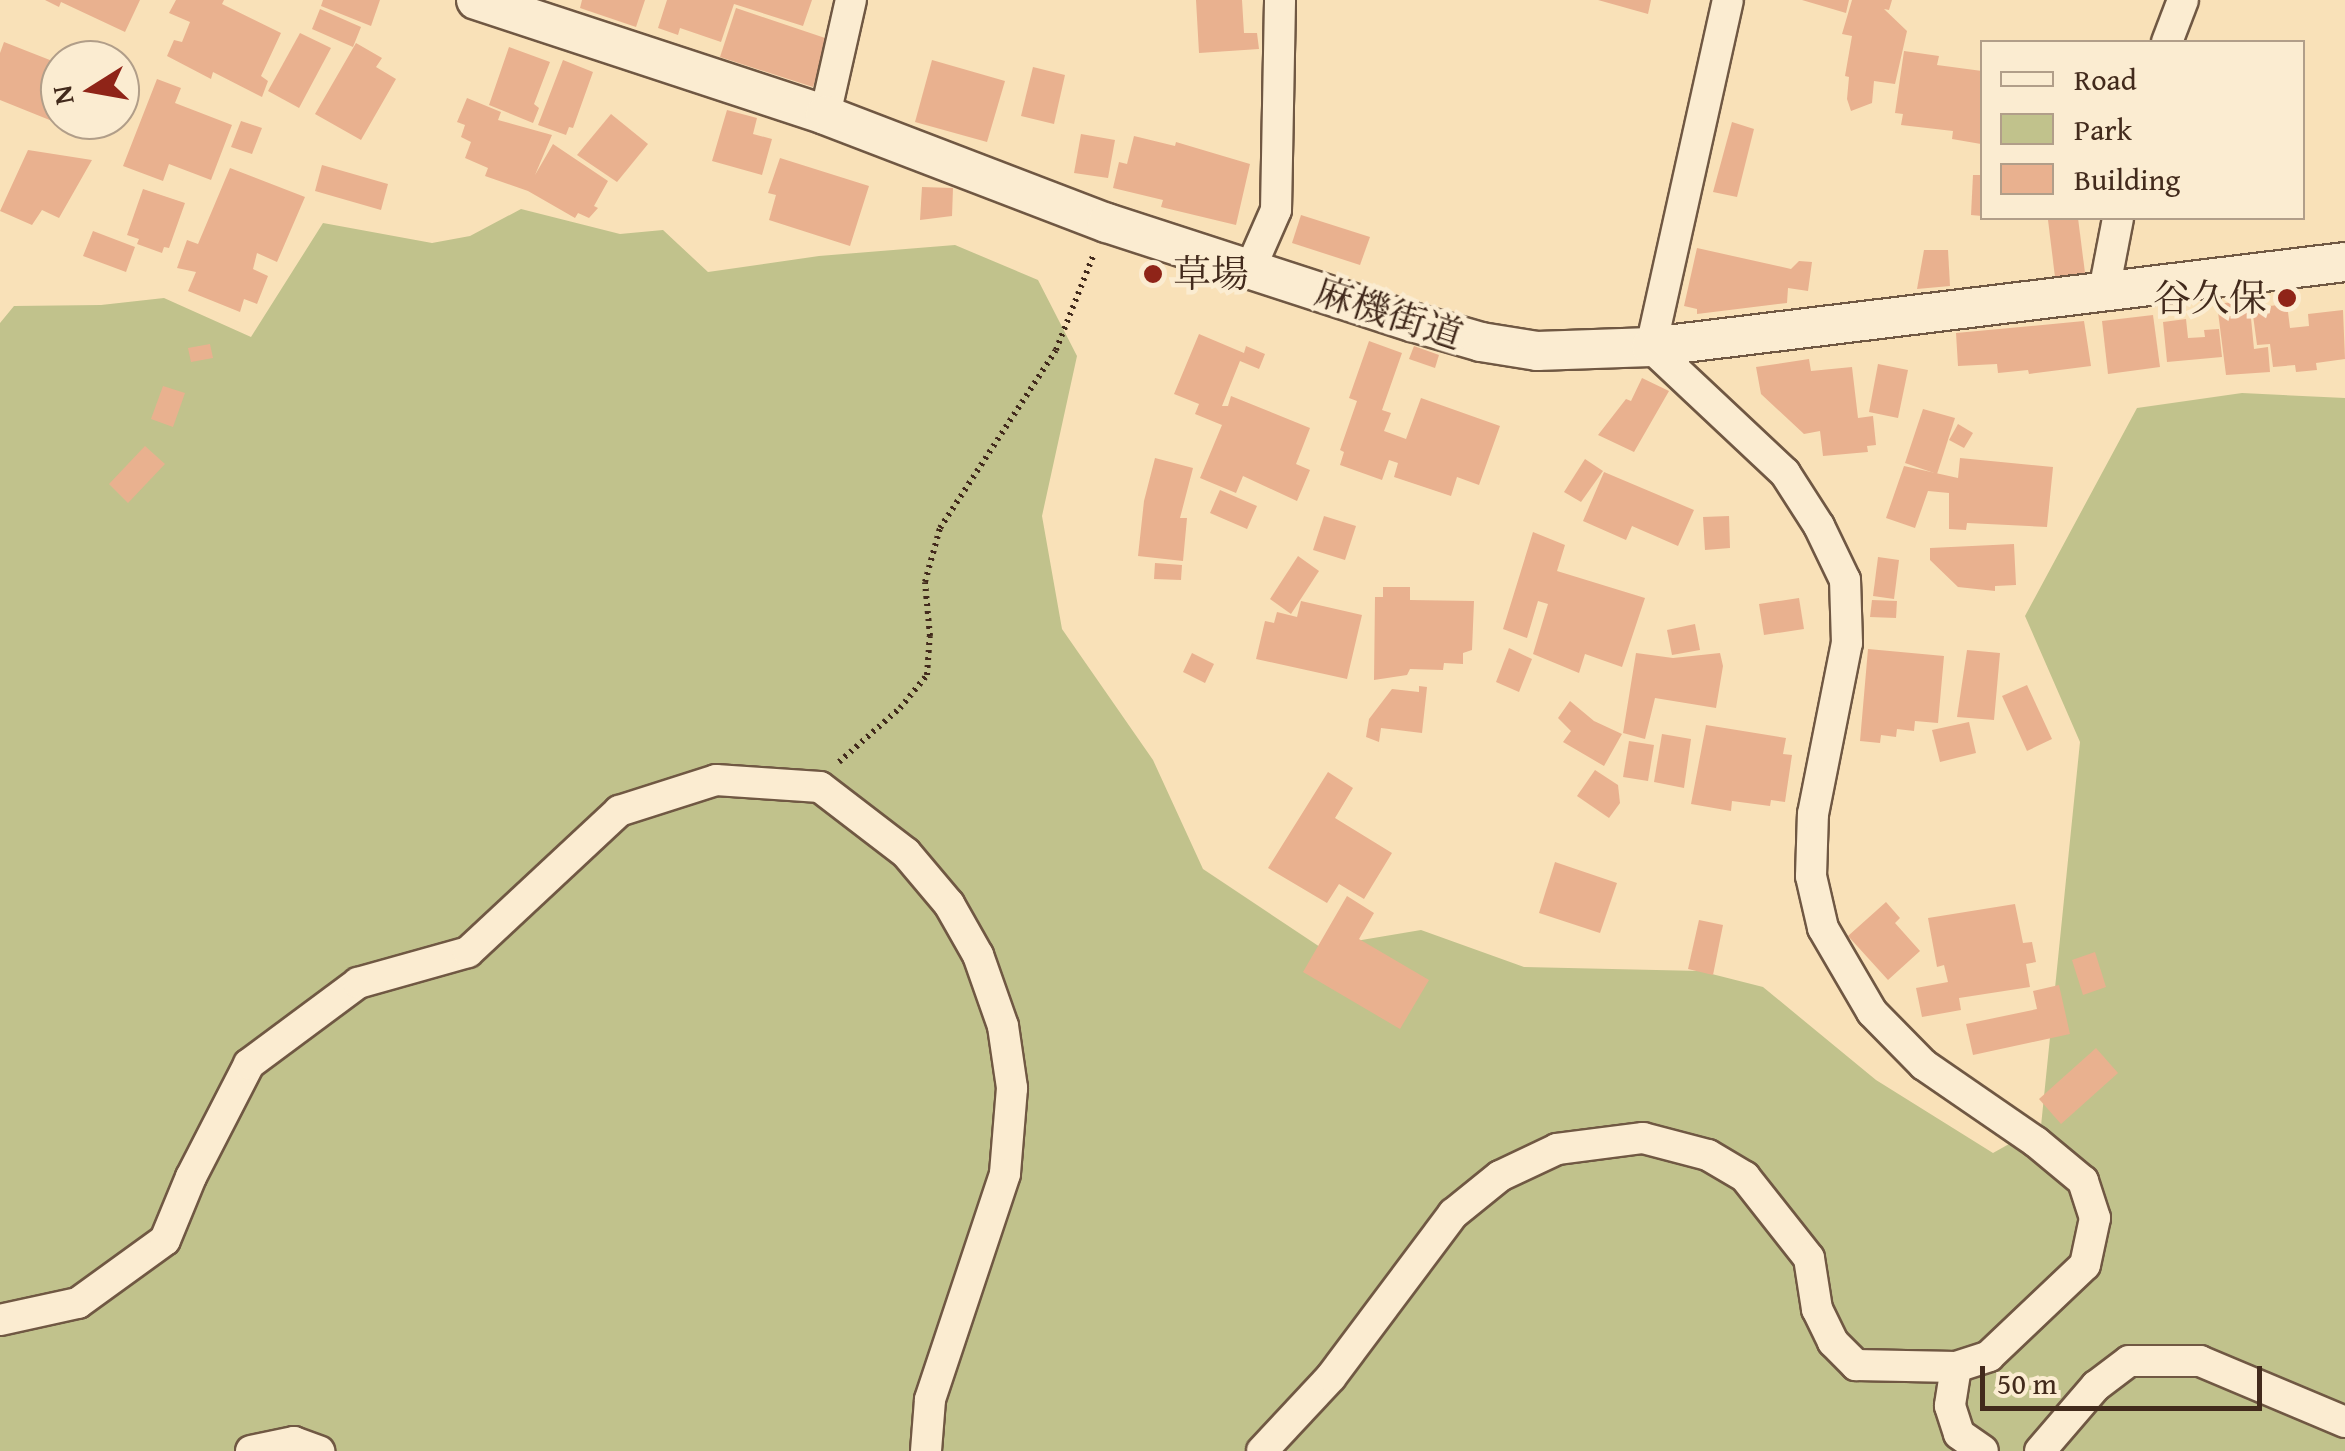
<!DOCTYPE html>
<html>
<head>
<meta charset="utf-8">
<style>
	body { margin:0 }
	#map { position:relative; width:2345px; height:1451px; overflow:hidden; background:#f9e1b8; font-family:"Gentium Book Plus","Noto Serif JP",serif }
	div>[style] { position:absolute }
	.green>* { inset:0; background:#c1c28c }
	.building>* { inset:0; background:#e9b18f }
	.path>* { height:6px; margin-top:-3px; transform-origin:0; background:repeating-linear-gradient(90deg,#422a1c 0 2.5px,transparent 0 7.5px) }
	.roads { filter:drop-shadow(2px 0 #705843) drop-shadow(-2px 0 #705843) drop-shadow(0 2px #705843) drop-shadow(0 -2px #705843) }
	.minor>* { height:30px; margin:-15px; padding:0 15px; transform-origin:15px; border-radius:15px; background:#fbecd1 }
	.tertiary>* { height:38px; margin:-19px; padding:0 19px; transform-origin:19px; border-radius:19px; background:#fbecd1 }
	.dots>* { width:28px; height:28px; translate:-50% -50%; box-sizing:border-box; border:5px solid #fbecd1; border-radius:50% }
	span { translate:-50% -50%; white-space:nowrap; text-align:center; line-height:1.15; -webkit-text-stroke:9px #fbecd1; paint-order:stroke }
	.poi-label { font-size:38px; color:#422a1c }
	.left { translate:0 -50%; text-align:left }
	.right { translate:-100% -50%; text-align:right }
	.street-label { font-size:38px; color:#422a1c }
	.legend { position:absolute; left:1980px; top:40px; width:325px; height:180px; box-sizing:border-box; background:#fbecd1; border:2px solid #b19e89; margin:0; padding:12px 18px; list-style:none; font-size:30px; color:#422a1c }
	.legend li { display:flex; align-items:center; gap:20px; height:50px }
	.legend b { width:50px; border:2px solid #b19e89 }
	.north { position:absolute; left:40px; top:40px; width:100px; height:100px; box-sizing:border-box; background:#fbecd1; border:2px solid #b19e89; border-radius:50%; rotate:259deg; font-size:28px; font-weight:700; line-height:40px; text-align:center; color:#422a1c }
	.north::after { content:''; display:block; margin:auto; width:35px; height:45px; background:#8f2418; clip-path:polygon(50% 0,100% 100%,50% 72%,0 100%) }
	.scale { position:absolute; left:1980px; top:1366px; width:282px; height:45px; box-sizing:border-box; border:5px solid #422a1c; border-top:0; padding-left:12px; font-size:30px; line-height:35px; white-space:nowrap; color:#422a1c; -webkit-text-stroke:8px #fbecd1; paint-order:stroke }
</style>
</head>
<body>
<div id="map">
	<div class="green">
		<div style="clip-path:polygon(521px 209px,620px 234px,663px 230px,708px 272px,819px 256px,955px 245px,1038px 280px,1077px 356px,1042px 516px,1062px 629px,1153px 760px,1203px 869px,1320px 947px,1421px 930px,1524px 967px,1700px 971px,1763px 987px,1876px 1080px,1993px 1153px,2041px 1126px,2080px 742px,2025px 616px,2137px 408px,2242px 393px,2345px 398px,2345px 1451px,0 1451px,0 323px,14px 306px,101px 305px,164px 298px,251px 337px,323px 223px,432px 243px,470px 236px)"></div>
	</div>
	<div class="building">
		<div style="clip-path:polygon(45px 0,140px 0,125px 32px,61px 2px,59px 7px)"></div>
		<div style="clip-path:polygon(176px 0,224px 0,222px 4px,281px 33px,261px 76px,268px 81px,262px 97px,213px 72px,211px 79px,167px 56px,174px 40px,182px 42px,190px 22px,169px 13px)"></div>
		<div style="clip-path:polygon(323px 0,380px 0,371px 26px,321px 6px)"></div>
		<div style="clip-path:polygon(582px 0,645px 0,636px 27px,580px 8px)"></div>
		<div style="clip-path:polygon(667px 0,812px 0,803px 26px,734px 4px,721px 42px,680px 28px,678px 35px,658px 28px)"></div>
		<div style="clip-path:polygon(1196px 0,1242px 0,1244px 33px,1257px 33px,1259px 49px,1199px 53px)"></div>
		<div style="clip-path:polygon(1598px 0,1651px 0,1648px 14px)"></div>
		<div style="clip-path:polygon(1802px 0,1849px 0,1846px 13px)"></div>
		<div style="clip-path:polygon(1852px 0,1892px 0,1889px 10px,1884px 9px,1907px 31px,1895px 84px,1874px 81px,1872px 103px,1851px 111px,1847px 99px,1849px 77px,1845px 76px,1852px 36px,1842px 34px)"></div>
		<div style="clip-path:polygon(736px 8px,828px 39px,813px 87px,720px 57px)"></div>
		<div style="clip-path:polygon(320px 9px,361px 27px,353px 47px,312px 29px)"></div>
		<div style="clip-path:polygon(300px 33px,331px 48px,299px 108px,268px 91px)"></div>
		<div style="clip-path:polygon(4px 42px,60px 64px,60px 120px,70px 120px,67px 127px,0 100px,0 53px)"></div>
		<div style="clip-path:polygon(356px 43px,382px 58px,376px 67px,396px 79px,361px 140px,315px 114px)"></div>
		<div style="clip-path:polygon(509px 47px,550px 62px,534px 104px,539px 108px,533px 123px,489px 105px)"></div>
		<div style="clip-path:polygon(1904px 51px,1939px 56px,1937px 65px,1982px 71px,1981px 144px,1952px 139px,1953px 131px,1901px 125px,1903px 114px,1895px 113px)"></div>
		<div style="clip-path:polygon(563px 60px,593px 72px,573px 128px,569px 127px,566px 135px,538px 125px)"></div>
		<div style="clip-path:polygon(932px 60px,1005px 81px,987px 142px,915px 122px)"></div>
		<div style="clip-path:polygon(1033px 67px,1065px 75px,1054px 124px,1021px 116px)"></div>
		<div style="clip-path:polygon(157px 79px,181px 88px,175px 103px,232px 125px,211px 180px,169px 164px,163px 181px,123px 166px)"></div>
		<div style="clip-path:polygon(467px 98px,501px 112px,498px 120px,552px 135px,535px 175px,553px 144px,608px 181px,594px 206px,598px 208px,589px 218px,578px 213px,575px 218px,528px 191px,485px 176px,488px 168px,465px 158px,471px 142px,461px 137px,465px 125px,457px 122px)"></div>
		<div style="clip-path:polygon(727px 110px,757px 118px,753px 134px,772px 139px,762px 175px,712px 161px)"></div>
		<div style="clip-path:polygon(611px 114px,648px 144px,617px 182px,577px 155px)"></div>
		<div style="clip-path:polygon(241px 121px,262px 128px,252px 154px,231px 147px)"></div>
		<div style="clip-path:polygon(1732px 122px,1754px 129px,1737px 197px,1713px 192px)"></div>
		<div style="clip-path:polygon(1081px 134px,1115px 140px,1108px 178px,1074px 173px)"></div>
		<div style="clip-path:polygon(1134px 136px,1175px 146px,1176px 142px,1250px 164px,1236px 225px,1161px 207px,1163px 200px,1113px 188px,1119px 162px,1127px 164px)"></div>
		<div style="clip-path:polygon(28px 150px,92px 160px,59px 218px,42px 210px,32px 225px,0 211px)"></div>
		<div style="clip-path:polygon(780px 158px,869px 186px,850px 246px,769px 220px,776px 195px,768px 193px)"></div>
		<div style="clip-path:polygon(322px 165px,388px 184px,381px 210px,315px 191px)"></div>
		<div style="clip-path:polygon(230px 168px,305px 197px,277px 262px,257px 253px,253px 269px,268px 276px,257px 304px,244px 299px,240px 312px,188px 291px,196px 272px,177px 268px,187px 240px,198px 244px)"></div>
		<div style="clip-path:polygon(1973px 175px,1982px 175px,1982px 216px,1971px 215px)"></div>
		<div style="clip-path:polygon(922px 187px,953px 188px,952px 216px,920px 220px)"></div>
		<div style="clip-path:polygon(143px 189px,185px 203px,169px 248px,164px 247px,162px 253px,137px 244px,139px 239px,127px 235px)"></div>
		<div style="clip-path:polygon(1301px 215px,1370px 237px,1360px 265px,1292px 243px)"></div>
		<div style="clip-path:polygon(2078px 218px,2085px 273px,2055px 277px,2048px 220px)"></div>
		<div style="clip-path:polygon(93px 231px,135px 247px,126px 272px,83px 256px)"></div>
		<div style="clip-path:polygon(1697px 248px,1791px 269px,1799px 261px,1812px 262px,1808px 291px,1788px 288px,1787px 303px,1697px 314px,1697px 309px,1684px 306px)"></div>
		<div style="clip-path:polygon(1924px 250px,1948px 250px,1950px 286px,1917px 289px)"></div>
		<div style="clip-path:polygon(2241px 301px,2242px 309px,2250px 308px,2254px 349px,2268px 347px,2270px 372px,2226px 375px,2217px 304px)"></div>
		<div style="clip-path:polygon(2287px 304px,2290px 328px,2309px 326px,2308px 314px,2343px 310px,2345px 359px,2316px 363px,2317px 370px,2296px 372px,2295px 365px,2273px 367px,2270px 344px,2257px 345px,2252px 308px)"></div>
		<div style="clip-path:polygon(2153px 315px,2160px 367px,2108px 374px,2102px 321px)"></div>
		<div style="clip-path:polygon(2186px 319px,2188px 338px,2205px 337px,2204px 330px,2219px 329px,2222px 357px,2167px 362px,2163px 322px)"></div>
		<div style="clip-path:polygon(2084px 321px,2091px 366px,2029px 374px,2028px 370px,1998px 373px,1997px 364px,1958px 366px,1956px 333px)"></div>
		<div style="clip-path:polygon(1199px 334px,1244px 353px,1246px 346px,1265px 354px,1259px 369px,1240px 361px,1222px 406px,1228px 406px,1231px 396px,1310px 428px,1296px 464px,1310px 470px,1297px 501px,1243px 476px,1236px 493px,1200px 478px,1222px 425px,1195px 414px,1199px 404px,1174px 394px)"></div>
		<div style="clip-path:polygon(1369px 341px,1402px 353px,1382px 410px,1391px 413px,1384px 431px,1406px 439px,1421px 398px,1500px 426px,1479px 485px,1457px 477px,1451px 496px,1394px 477px,1398px 463px,1389px 460px,1382px 480px,1340px 465px,1344px 452px,1340px 450px,1357px 401px,1349px 398px)"></div>
		<div style="clip-path:polygon(210px 344px,213px 358px,191px 362px,188px 348px)"></div>
		<div style="clip-path:polygon(1414px 346px,1439px 355px,1435px 368px,1409px 359px)"></div>
		<div style="clip-path:polygon(1809px 359px,1811px 371px,1852px 367px,1858px 418px,1873px 416px,1876px 445px,1867px 446px,1868px 452px,1823px 456px,1820px 431px,1804px 434px,1761px 394px,1756px 367px)"></div>
		<div style="clip-path:polygon(1878px 364px,1908px 370px,1898px 418px,1869px 412px)"></div>
		<div style="clip-path:polygon(1642px 378px,1669px 391px,1634px 452px,1598px 435px,1626px 399px,1631px 401px)"></div>
		<div style="clip-path:polygon(163px 386px,185px 393px,173px 427px,151px 419px)"></div>
		<div style="clip-path:polygon(1923px 409px,1955px 418px,1937px 474px,1905px 463px)"></div>
		<div style="clip-path:polygon(1958px 424px,1973px 433px,1964px 448px,1949px 440px)"></div>
		<div style="clip-path:polygon(145px 446px,165px 464px,128px 503px,109px 484px)"></div>
		<div style="clip-path:polygon(1155px 458px,1193px 468px,1180px 518px,1187px 518px,1183px 561px,1138px 556px,1144px 501px)"></div>
		<div style="clip-path:polygon(1960px 458px,2053px 467px,2047px 527px,1967px 523px,1966px 530px,1949px 529px,1949px 493px,1928px 491px,1915px 528px,1886px 518px,1904px 466px,1958px 478px)"></div>
		<div style="clip-path:polygon(1585px 459px,1603px 471px,1581px 502px,1564px 492px)"></div>
		<div style="clip-path:polygon(1604px 472px,1694px 510px,1678px 546px,1632px 526px,1626px 540px,1583px 521px)"></div>
		<div style="clip-path:polygon(1220px 490px,1257px 506px,1247px 529px,1210px 513px)"></div>
		<div style="clip-path:polygon(1324px 516px,1356px 526px,1345px 560px,1313px 550px)"></div>
		<div style="clip-path:polygon(1729px 516px,1730px 548px,1705px 550px,1703px 517px)"></div>
		<div style="clip-path:polygon(1533px 532px,1565px 545px,1557px 571px,1645px 598px,1622px 667px,1585px 654px,1579px 673px,1533px 654px,1548px 604px,1538px 601px,1527px 638px,1503px 629px)"></div>
		<div style="clip-path:polygon(2014px 544px,2016px 585px,1995px 586px,1995px 591px,1958px 587px,1930px 560px,1930px 548px)"></div>
		<div style="clip-path:polygon(1298px 556px,1319px 571px,1291px 614px,1270px 599px)"></div>
		<div style="clip-path:polygon(1878px 557px,1899px 560px,1894px 599px,1873px 596px)"></div>
		<div style="clip-path:polygon(1155px 563px,1182px 565px,1181px 580px,1154px 579px)"></div>
		<div style="clip-path:polygon(1383px 587px,1410px 587px,1410px 600px,1474px 601px,1472px 650px,1463px 653px,1463px 664px,1444px 663px,1443px 670px,1410px 669px,1407px 675px,1374px 680px,1375px 597px,1383px 597px)"></div>
		<div style="clip-path:polygon(1799px 598px,1804px 629px,1764px 635px,1759px 604px)"></div>
		<div style="clip-path:polygon(1872px 600px,1897px 601px,1896px 618px,1870px 617px)"></div>
		<div style="clip-path:polygon(1301px 601px,1362px 615px,1347px 679px,1256px 659px,1265px 621px,1274px 623px,1277px 612px,1297px 617px)"></div>
		<div style="clip-path:polygon(1695px 624px,1700px 650px,1672px 655px,1667px 630px)"></div>
		<div style="clip-path:polygon(1509px 648px,1532px 659px,1519px 692px,1496px 682px)"></div>
		<div style="clip-path:polygon(1868px 649px,1944px 656px,1938px 723px,1915px 721px,1914px 731px,1897px 729px,1896px 737px,1881px 735px,1880px 743px,1860px 741px)"></div>
		<div style="clip-path:polygon(1967px 650px,2000px 653px,1994px 720px,1957px 717px)"></div>
		<div style="clip-path:polygon(1192px 653px,1214px 664px,1205px 683px,1183px 672px)"></div>
		<div style="clip-path:polygon(1636px 653px,1673px 658px,1720px 653px,1723px 666px,1716px 708px,1655px 698px,1645px 739px,1623px 733px)"></div>
		<div style="clip-path:polygon(2027px 685px,2052px 739px,2027px 751px,2002px 696px)"></div>
		<div style="clip-path:polygon(1419px 686px,1427px 687px,1422px 733px,1381px 728px,1379px 742px,1366px 737px,1369px 719px,1392px 689px,1419px 692px)"></div>
		<div style="clip-path:polygon(1570px 701px,1594px 721px,1622px 734px,1604px 766px,1563px 742px,1571px 731px,1558px 718px)"></div>
		<div style="clip-path:polygon(1969px 722px,1976px 753px,1940px 762px,1932px 730px)"></div>
		<div style="clip-path:polygon(1706px 725px,1786px 738px,1783px 754px,1792px 755px,1785px 802px,1771px 800px,1770px 806px,1732px 801px,1731px 811px,1691px 804px)"></div>
		<div style="clip-path:polygon(1662px 734px,1691px 739px,1684px 788px,1654px 782px)"></div>
		<div style="clip-path:polygon(1629px 741px,1654px 745px,1648px 781px,1623px 777px)"></div>
		<div style="clip-path:polygon(1595px 770px,1618px 785px,1620px 803px,1609px 818px,1577px 796px)"></div>
		<div style="clip-path:polygon(1328px 772px,1353px 788px,1335px 818px,1392px 853px,1364px 899px,1339px 884px,1327px 903px,1268px 868px)"></div>
		<div style="clip-path:polygon(1555px 862px,1617px 883px,1600px 933px,1539px 913px)"></div>
		<div style="clip-path:polygon(1347px 896px,1374px 913px,1359px 939px,1429px 980px,1400px 1029px,1303px 972px)"></div>
		<div style="clip-path:polygon(1886px 902px,1900px 918px,1895px 923px,1920px 951px,1888px 980px,1848px 936px)"></div>
		<div style="clip-path:polygon(2015px 904px,2023px 943px,2032px 942px,2036px 962px,2026px 964px,2030px 987px,1959px 998px,1961px 1010px,1922px 1017px,1916px 988px,1948px 982px,1944px 965px,1937px 967px,1928px 918px)"></div>
		<div style="clip-path:polygon(1699px 920px,1723px 925px,1713px 975px,1688px 969px)"></div>
		<div style="clip-path:polygon(2095px 952px,2106px 987px,2083px 995px,2072px 960px)"></div>
		<div style="clip-path:polygon(2059px 985px,2070px 1034px,1973px 1055px,1966px 1024px,2037px 1009px,2033px 991px)"></div>
		<div style="clip-path:polygon(2096px 1048px,2118px 1073px,2061px 1124px,2039px 1099px)"></div>
	</div>
	<div class="path">
		<div style="left:839px;top:762px;width:81px;rotate:-41.5deg"></div>
		<div style="left:900px;top:708px;width:43px;rotate:-50.7deg"></div>
		<div style="left:927px;top:675px;width:39px;rotate:-86deg"></div>
		<div style="left:930px;top:636px;width:54px;rotate:-95.3deg"></div>
		<div style="left:925px;top:582px;width:56px;rotate:-74.5deg"></div>
		<div style="left:940px;top:528px;width:212px;rotate:-56.9deg"></div>
		<div style="left:1056px;top:350px;width:101px;rotate:-68.5deg"></div>
	</div>
	<div class="roads">
		<div class="minor">
			<div style="left:2167px;top:42px;width:45px;rotate:-69.1deg"></div>
			<div style="left:825px;top:115px;width:118px;rotate:-77.3deg"></div>
			<div style="left:1251px;top:267px;width:62px;rotate:-66.3deg"></div>
			<div style="left:1276px;top:210px;width:210px;rotate:-88.9deg"></div>
			<div style="left:2104px;top:291px;width:74px;rotate:-79.1deg"></div>
			<div style="left:0;top:1320px;width:80px;rotate:-12.3deg"></div>
			<div style="left:78px;top:1303px;width:107px;rotate:-35.9deg"></div>
			<div style="left:165px;top:1240px;width:68px;rotate:-67.6deg"></div>
			<div style="left:191px;top:1177px;width:127px;rotate:-62.8deg"></div>
			<div style="left:249px;top:1064px;width:136px;rotate:-36.6deg"></div>
			<div style="left:358px;top:983px;width:114px;rotate:-15.7deg"></div>
			<div style="left:468px;top:952px;width:207px;rotate:-43deg"></div>
			<div style="left:619px;top:811px;width:102px;rotate:-17.7deg"></div>
			<div style="left:716px;top:780px;width:104px;rotate:3.9deg"></div>
			<div style="left:820px;top:787px;width:108px;rotate:37.5deg"></div>
			<div style="left:906px;top:853px;width:67px;rotate:49.9deg"></div>
			<div style="left:949px;top:904px;width:59px;rotate:60.4deg"></div>
			<div style="left:978px;top:955px;width:75px;rotate:70.6deg"></div>
			<div style="left:1003px;top:1026px;width:63px;rotate:81.7deg"></div>
			<div style="left:1012px;top:1088px;width:86px;rotate:94.7deg"></div>
			<div style="left:1005px;top:1174px;width:238px;rotate:108.4deg"></div>
			<div style="left:930px;top:1400px;width:51px;rotate:94.5deg"></div>
			<div style="left:1956px;top:1367px;width:39px;rotate:99deg"></div>
			<div style="left:1950px;top:1406px;width:29px;rotate:72deg"></div>
			<div style="left:1959px;top:1434px;width:29px;rotate:35deg"></div>
			<div style="left:251px;top:1451px;width:44px;rotate:-11.8deg"></div>
			<div style="left:294px;top:1442px;width:27px;rotate:20deg"></div>
			<div style="left:1262px;top:1451px;width:101px;rotate:-47deg"></div>
			<div style="left:1331px;top:1377px;width:204px;rotate:-53.2deg"></div>
			<div style="left:1453px;top:1214px;width:60px;rotate:-39deg"></div>
			<div style="left:1500px;top:1176px;width:63px;rotate:-25.3deg"></div>
			<div style="left:1557px;top:1149px;width:87px;rotate:-7.3deg"></div>
			<div style="left:1643px;top:1138px;width:67px;rotate:14.7deg"></div>
			<div style="left:1708px;top:1155px;width:43px;rotate:30.7deg"></div>
			<div style="left:1745px;top:1177px;width:103px;rotate:51.7deg"></div>
			<div style="left:1809px;top:1258px;width:52px;rotate:81.1deg"></div>
			<div style="left:1817px;top:1309px;width:37px;rotate:64deg"></div>
			<div style="left:1833px;top:1342px;width:33px;rotate:45deg"></div>
			<div style="left:1856px;top:1365px;width:100px;rotate:1.1deg"></div>
			<div style="left:1956px;top:1367px;width:35px;rotate:-18deg"></div>
			<div style="left:1989px;top:1356px;width:132px;rotate:-43.5deg"></div>
			<div style="left:2085px;top:1265px;width:48px;rotate:-78deg"></div>
			<div style="left:2095px;top:1218px;width:39px;rotate:-108deg"></div>
			<div style="left:2083px;top:1181px;width:61px;rotate:-140.3deg"></div>
			<div style="left:2036px;top:1142px;width:136px;rotate:-145.5deg"></div>
			<div style="left:1924px;top:1065px;width:74px;rotate:-134.5deg"></div>
			<div style="left:1872px;top:1012px;width:97px;rotate:-120.3deg"></div>
			<div style="left:1823px;top:928px;width:53px;rotate:-103deg"></div>
			<div style="left:1811px;top:876px;width:62px;rotate:-88.2deg"></div>
			<div style="left:1813px;top:814px;width:174px;rotate:-78.8deg"></div>
			<div style="left:1847px;top:643px;width:63px;rotate:-91.8deg"></div>
			<div style="left:1845px;top:580px;width:60px;rotate:-115.7deg"></div>
			<div style="left:1819px;top:526px;width:63px;rotate:-122.7deg"></div>
			<div style="left:1785px;top:473px;width:184px;rotate:-136.8deg"></div>
			<div style="left:1651px;top:347px;width:355px;rotate:-77.5deg"></div>
			<div style="left:2040px;top:1451px;width:86px;rotate:-49.3deg"></div>
			<div style="left:2096px;top:1386px;width:41px;rotate:-37.1deg"></div>
			<div style="left:2129px;top:1361px;width:71px"></div>
			<div style="left:2200px;top:1361px;width:157px;rotate:22.8deg"></div>
		</div>
		<div class="tertiary">
			<div style="left:476px;top:0;width:367px;rotate:18.2deg"></div>
			<div style="left:825px;top:115px;width:302px;rotate:21deg"></div>
			<div style="left:1107px;top:223px;width:321px;rotate:18deg"></div>
			<div style="left:1412px;top:322px;width:72px;rotate:16.2deg"></div>
			<div style="left:1481px;top:342px;width:57px;rotate:9.1deg"></div>
			<div style="left:1537px;top:351px;width:114px;rotate:-2deg"></div>
			<div style="left:1651px;top:347px;width:699px;rotate:-6.98deg"></div>
		</div>
	</div>
	<div class="dots">
		<div style="left:1153px;top:274px;background:#8f2418"></div>
		<div style="left:2287px;top:298px;background:#8f2418"></div>
	</div>
	<div class="poi-label">
		<span class="left" style="left:1173px;top:274px">草場</span>
		<span class="right" style="left:2267px;top:298px">谷久保</span>
	</div>
	<div class="street-label">
		<span style="left:1389px;top:313px;rotate:18deg">麻機街道</span>
	</div>
	<ul class="legend">
	<li><b style="height:12px;background:#fbecd1"></b>Road</li>
	<li><b style="height:28px;background:#c1c28c"></b>Park</li>
	<li><b style="height:28px;background:#e9b18f"></b>Building</li>
	</ul>
	<div class="north">N</div>
	<div class="scale">50 m</div>
</div>
</body>
</html>
